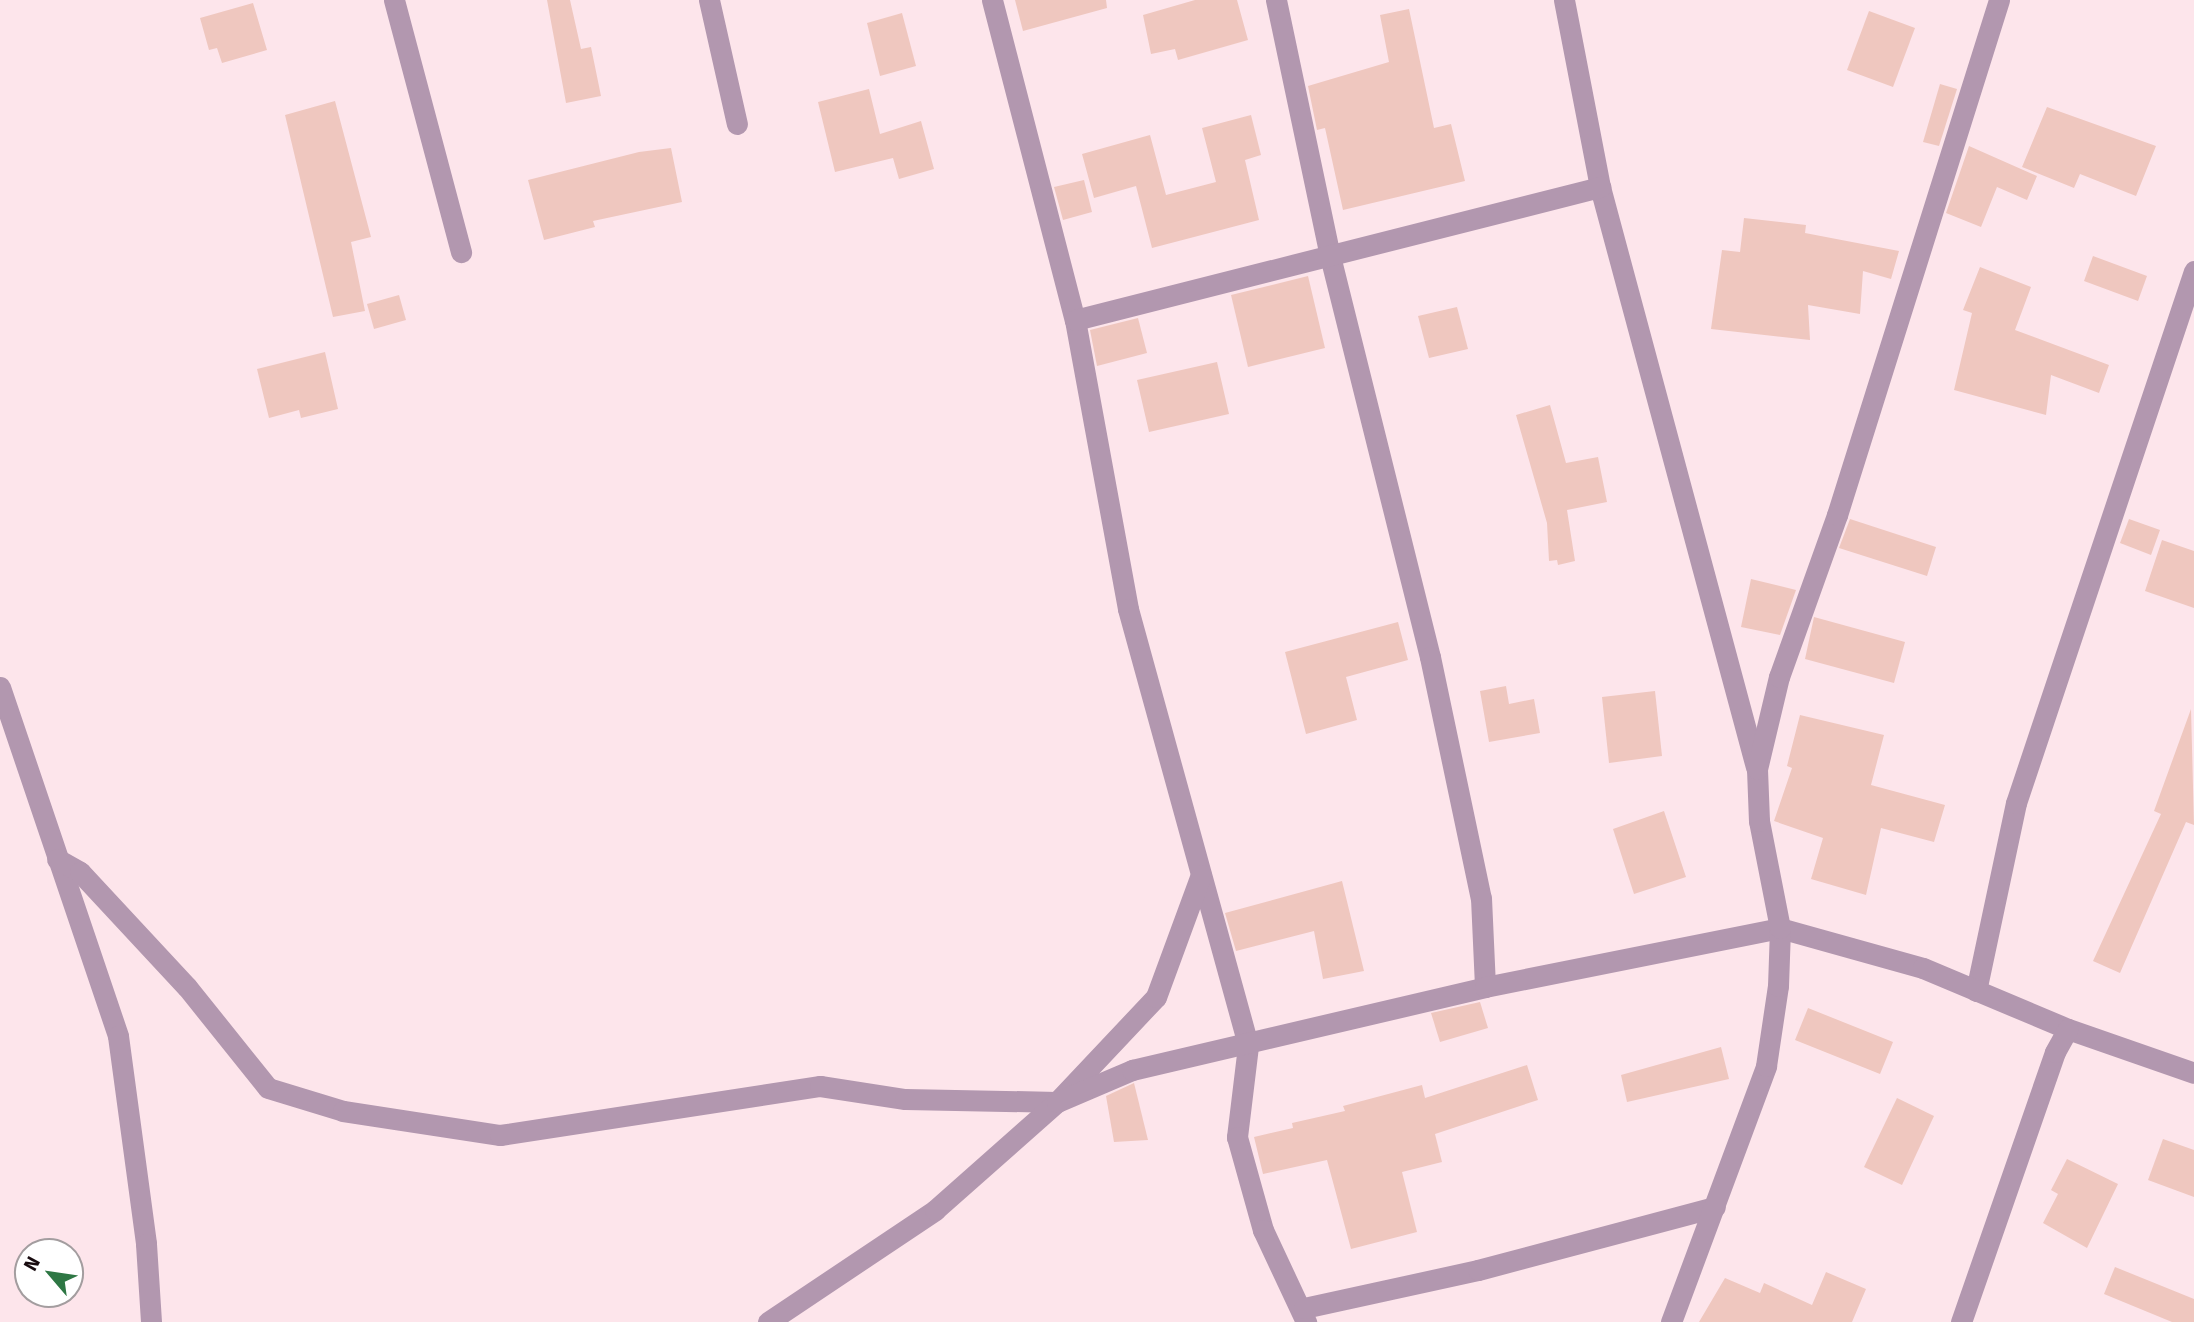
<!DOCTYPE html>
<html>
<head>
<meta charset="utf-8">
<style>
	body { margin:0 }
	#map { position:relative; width:2194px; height:1322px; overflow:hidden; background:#fde5eb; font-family:"Fira Sans",sans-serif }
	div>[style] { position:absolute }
	.building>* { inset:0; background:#efc7bf }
	.minor>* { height:21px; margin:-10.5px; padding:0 10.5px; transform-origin:10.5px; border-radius:10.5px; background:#b297af }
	span { translate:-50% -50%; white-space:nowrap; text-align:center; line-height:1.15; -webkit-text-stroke:6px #fff; paint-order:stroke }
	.north { position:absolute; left:14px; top:1238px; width:70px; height:70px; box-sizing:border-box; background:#fff; border:2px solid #a39d9f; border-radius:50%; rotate:299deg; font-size:19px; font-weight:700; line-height:28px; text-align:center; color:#180b0f }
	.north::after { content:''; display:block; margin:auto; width:24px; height:32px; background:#2e7744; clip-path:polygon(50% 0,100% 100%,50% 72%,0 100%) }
</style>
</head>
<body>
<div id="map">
	<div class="building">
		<div style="clip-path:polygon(547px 0,570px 0,581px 49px,591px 47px,601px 96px,566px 103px)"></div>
		<div style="clip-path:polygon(1015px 0,1106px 0,1107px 8px,1023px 31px)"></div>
		<div style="clip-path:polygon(1195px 0,1237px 0,1248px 40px,1178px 60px,1175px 49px,1151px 54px,1143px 15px)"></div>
		<div style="clip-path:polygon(253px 3px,267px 50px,222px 63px,217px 48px,209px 50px,200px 18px)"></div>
		<div style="clip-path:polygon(1409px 9px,1434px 128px,1451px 124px,1465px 181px,1343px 210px,1325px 128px,1317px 130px,1308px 86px,1389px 62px,1380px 15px)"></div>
		<div style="clip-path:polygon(1869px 11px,1915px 28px,1893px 87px,1847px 70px)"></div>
		<div style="clip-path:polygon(902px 13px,916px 66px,880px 76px,867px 23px)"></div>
		<div style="clip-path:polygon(1940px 84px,1957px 89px,1939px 146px,1923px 142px)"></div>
		<div style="clip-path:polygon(869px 89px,880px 134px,921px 121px,934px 169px,899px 179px,893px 158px,835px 172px,818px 102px)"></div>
		<div style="clip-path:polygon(335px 101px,371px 237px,351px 242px,365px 311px,333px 317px,285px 115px)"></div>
		<div style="clip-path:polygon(2047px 107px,2156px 146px,2136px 196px,2080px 174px,2074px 188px,2022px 167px)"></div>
		<div style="clip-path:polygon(1251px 115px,1261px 155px,1245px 160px,1259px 220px,1152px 248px,1136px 186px,1094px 198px,1082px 154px,1150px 135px,1166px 195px,1216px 182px,1202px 128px)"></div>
		<div style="clip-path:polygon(1969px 146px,2037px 176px,2027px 200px,1997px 187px,1981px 227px,1946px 213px)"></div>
		<div style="clip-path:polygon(671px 148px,682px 202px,593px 221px,595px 227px,544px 240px,528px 180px,639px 152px)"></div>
		<div style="clip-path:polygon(1084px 180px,1092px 212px,1063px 220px,1054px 187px)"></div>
		<div style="clip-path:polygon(1744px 218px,1806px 225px,1805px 233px,1899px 251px,1891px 279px,1863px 271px,1860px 314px,1808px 305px,1810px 340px,1711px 329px,1722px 250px,1740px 252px)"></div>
		<div style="clip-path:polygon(2093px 256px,2147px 276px,2138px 301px,2084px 281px)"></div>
		<div style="clip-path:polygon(1980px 267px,2031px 287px,2015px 330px,2109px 365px,2099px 393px,2051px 375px,2046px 415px,1954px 390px,1972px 313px,1963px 310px)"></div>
		<div style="clip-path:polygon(1308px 276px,1325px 348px,1248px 367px,1231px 295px)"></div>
		<div style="clip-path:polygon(399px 295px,406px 320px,374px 329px,367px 304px)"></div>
		<div style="clip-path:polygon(1457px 307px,1468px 349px,1429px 358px,1418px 316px)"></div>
		<div style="clip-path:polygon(1138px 318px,1147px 353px,1097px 366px,1090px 330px)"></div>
		<div style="clip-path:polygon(325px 352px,338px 409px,301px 418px,299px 410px,269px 418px,257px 369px)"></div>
		<div style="clip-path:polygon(1217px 362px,1229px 414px,1149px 432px,1137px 380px)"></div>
		<div style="clip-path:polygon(1550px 405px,1566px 463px,1598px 457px,1607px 502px,1567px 510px,1575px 561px,1558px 565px,1557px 560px,1549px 561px,1547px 523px,1516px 415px)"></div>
		<div style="clip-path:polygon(1850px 519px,1936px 547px,1927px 576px,1839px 548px)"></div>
		<div style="clip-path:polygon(2129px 519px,2160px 530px,2151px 555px,2120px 543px)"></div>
		<div style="clip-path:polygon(2162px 540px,2194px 551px,2194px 608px,2145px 591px)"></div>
		<div style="clip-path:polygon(1751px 579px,1796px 590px,1780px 635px,1741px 627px)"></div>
		<div style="clip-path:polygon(1814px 617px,1905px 642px,1894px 683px,1805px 659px)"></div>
		<div style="clip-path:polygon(1398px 622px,1408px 660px,1346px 677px,1357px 720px,1306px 734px,1285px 652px)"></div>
		<div style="clip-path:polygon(1506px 686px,1509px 704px,1534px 699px,1540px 733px,1489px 742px,1480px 691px)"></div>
		<div style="clip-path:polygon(1655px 691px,1662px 756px,1609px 763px,1602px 697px)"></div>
		<div style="clip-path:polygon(2191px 709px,2194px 825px,2186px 822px,2120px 973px,2093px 961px,2161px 814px,2154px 811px)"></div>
		<div style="clip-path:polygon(1800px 715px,1884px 735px,1871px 785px,1945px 805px,1934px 842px,1881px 828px,1866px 895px,1811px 879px,1823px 838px,1774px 821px,1792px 768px,1787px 766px)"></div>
		<div style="clip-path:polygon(1664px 811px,1686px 877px,1634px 894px,1613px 829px)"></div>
		<div style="clip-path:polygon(1342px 881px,1364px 971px,1323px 979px,1314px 931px,1236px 951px,1225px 913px)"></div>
		<div style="clip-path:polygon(1480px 1002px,1488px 1028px,1440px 1042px,1431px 1013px)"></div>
		<div style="clip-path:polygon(1808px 1008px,1893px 1042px,1880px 1074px,1795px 1040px)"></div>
		<div style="clip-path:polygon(1721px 1047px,1729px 1079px,1627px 1102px,1621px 1075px)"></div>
		<div style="clip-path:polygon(1527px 1065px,1538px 1100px,1435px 1134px,1442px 1162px,1402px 1172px,1417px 1232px,1351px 1249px,1327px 1160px,1263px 1174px,1254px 1137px,1293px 1128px,1292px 1123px,1345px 1111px,1343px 1106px,1422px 1085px,1425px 1098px)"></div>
		<div style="clip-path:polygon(1134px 1083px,1148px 1140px,1114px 1142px,1106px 1096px)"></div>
		<div style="clip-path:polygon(1897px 1098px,1934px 1116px,1902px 1185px,1864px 1167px)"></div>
		<div style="clip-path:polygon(2163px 1139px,2194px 1150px,2194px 1197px,2148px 1180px)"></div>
		<div style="clip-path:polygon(2067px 1159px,2118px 1184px,2087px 1248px,2043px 1223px,2058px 1194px,2051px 1190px)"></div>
		<div style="clip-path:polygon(2115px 1267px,2194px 1299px,2194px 1322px,2172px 1322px,2104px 1294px)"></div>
		<div style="clip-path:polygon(1826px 1272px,1866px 1289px,1852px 1322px,1699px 1322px,1725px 1278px,1760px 1293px,1764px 1283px,1812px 1305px)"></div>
	</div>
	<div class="minor">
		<div style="left:394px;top:0;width:261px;rotate:75.1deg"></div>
		<div style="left:709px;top:0;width:127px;rotate:77.3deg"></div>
		<div style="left:992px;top:0;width:331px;rotate:75.5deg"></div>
		<div style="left:1075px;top:320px;width:294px;rotate:79.6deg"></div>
		<div style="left:1128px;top:609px;width:453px;rotate:74.6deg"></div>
		<div style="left:1248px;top:1046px;width:92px;rotate:96.9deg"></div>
		<div style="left:1237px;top:1137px;width:97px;rotate:74.4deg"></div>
		<div style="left:1263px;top:1230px;width:102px;rotate:64.9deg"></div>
		<div style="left:1276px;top:0;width:262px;rotate:78.1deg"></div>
		<div style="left:1330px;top:256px;width:413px;rotate:76deg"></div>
		<div style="left:1430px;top:657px;width:246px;rotate:78.1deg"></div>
		<div style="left:1481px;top:898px;width:89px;rotate:87.4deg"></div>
		<div style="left:1564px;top:0;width:190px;rotate:79.1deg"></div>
		<div style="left:1600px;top:187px;width:601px;rotate:74.95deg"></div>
		<div style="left:1075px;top:320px;width:542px;rotate:-14.22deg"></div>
		<div style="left:0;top:687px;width:368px;rotate:71.3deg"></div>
		<div style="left:118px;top:1036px;width:210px;rotate:82.3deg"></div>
		<div style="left:146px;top:1244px;width:78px;rotate:86.3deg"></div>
		<div style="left:57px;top:859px;width:26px;rotate:29deg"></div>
		<div style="left:80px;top:872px;width:157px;rotate:47.1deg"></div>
		<div style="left:187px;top:987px;width:129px;rotate:51.3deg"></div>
		<div style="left:268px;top:1088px;width:78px;rotate:17deg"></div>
		<div style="left:343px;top:1111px;width:159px;rotate:8.7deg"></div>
		<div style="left:500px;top:1135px;width:324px;rotate:-8.7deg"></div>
		<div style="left:820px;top:1086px;width:86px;rotate:8.7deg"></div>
		<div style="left:905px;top:1099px;width:152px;rotate:1.1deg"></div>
		<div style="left:1057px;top:1102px;width:144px;rotate:-46.7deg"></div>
		<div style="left:1156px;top:997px;width:130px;rotate:-69.8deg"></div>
		<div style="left:1976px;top:991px;width:192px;rotate:-78deg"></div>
		<div style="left:2016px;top:803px;width:561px;rotate:-71.5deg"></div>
		<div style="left:1304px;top:1308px;width:178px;rotate:-12.3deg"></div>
		<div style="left:1478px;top:1270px;width:245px;rotate:-14.9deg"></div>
		<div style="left:768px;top:1322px;width:201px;rotate:-33.8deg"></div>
		<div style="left:935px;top:1210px;width:163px;rotate:-41.5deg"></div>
		<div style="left:1057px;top:1102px;width:82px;rotate:-23.1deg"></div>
		<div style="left:1132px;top:1070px;width:363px;rotate:-13.2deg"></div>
		<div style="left:1485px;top:987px;width:301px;rotate:-11.3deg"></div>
		<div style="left:1780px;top:928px;width:148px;rotate:15.6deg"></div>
		<div style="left:1923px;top:968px;width:157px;rotate:22.8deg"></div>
		<div style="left:2068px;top:1029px;width:133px;rotate:19.2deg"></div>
		<div style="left:1671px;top:1322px;width:273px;rotate:-69.6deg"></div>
		<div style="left:1766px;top:1066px;width:81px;rotate:-81.5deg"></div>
		<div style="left:1778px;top:986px;width:58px;rotate:-88deg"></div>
		<div style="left:1780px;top:928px;width:109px;rotate:-101.1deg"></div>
		<div style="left:1759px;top:821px;width:52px;rotate:-92.2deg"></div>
		<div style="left:1757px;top:769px;width:95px;rotate:-76.6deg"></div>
		<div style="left:1779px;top:677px;width:172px;rotate:-70.3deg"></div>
		<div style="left:1837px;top:515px;width:540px;rotate:-72.54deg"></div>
		<div style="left:1961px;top:1322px;width:286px;rotate:-70.8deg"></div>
		<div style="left:2055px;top:1052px;width:26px;rotate:-61deg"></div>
	</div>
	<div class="north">N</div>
</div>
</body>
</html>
